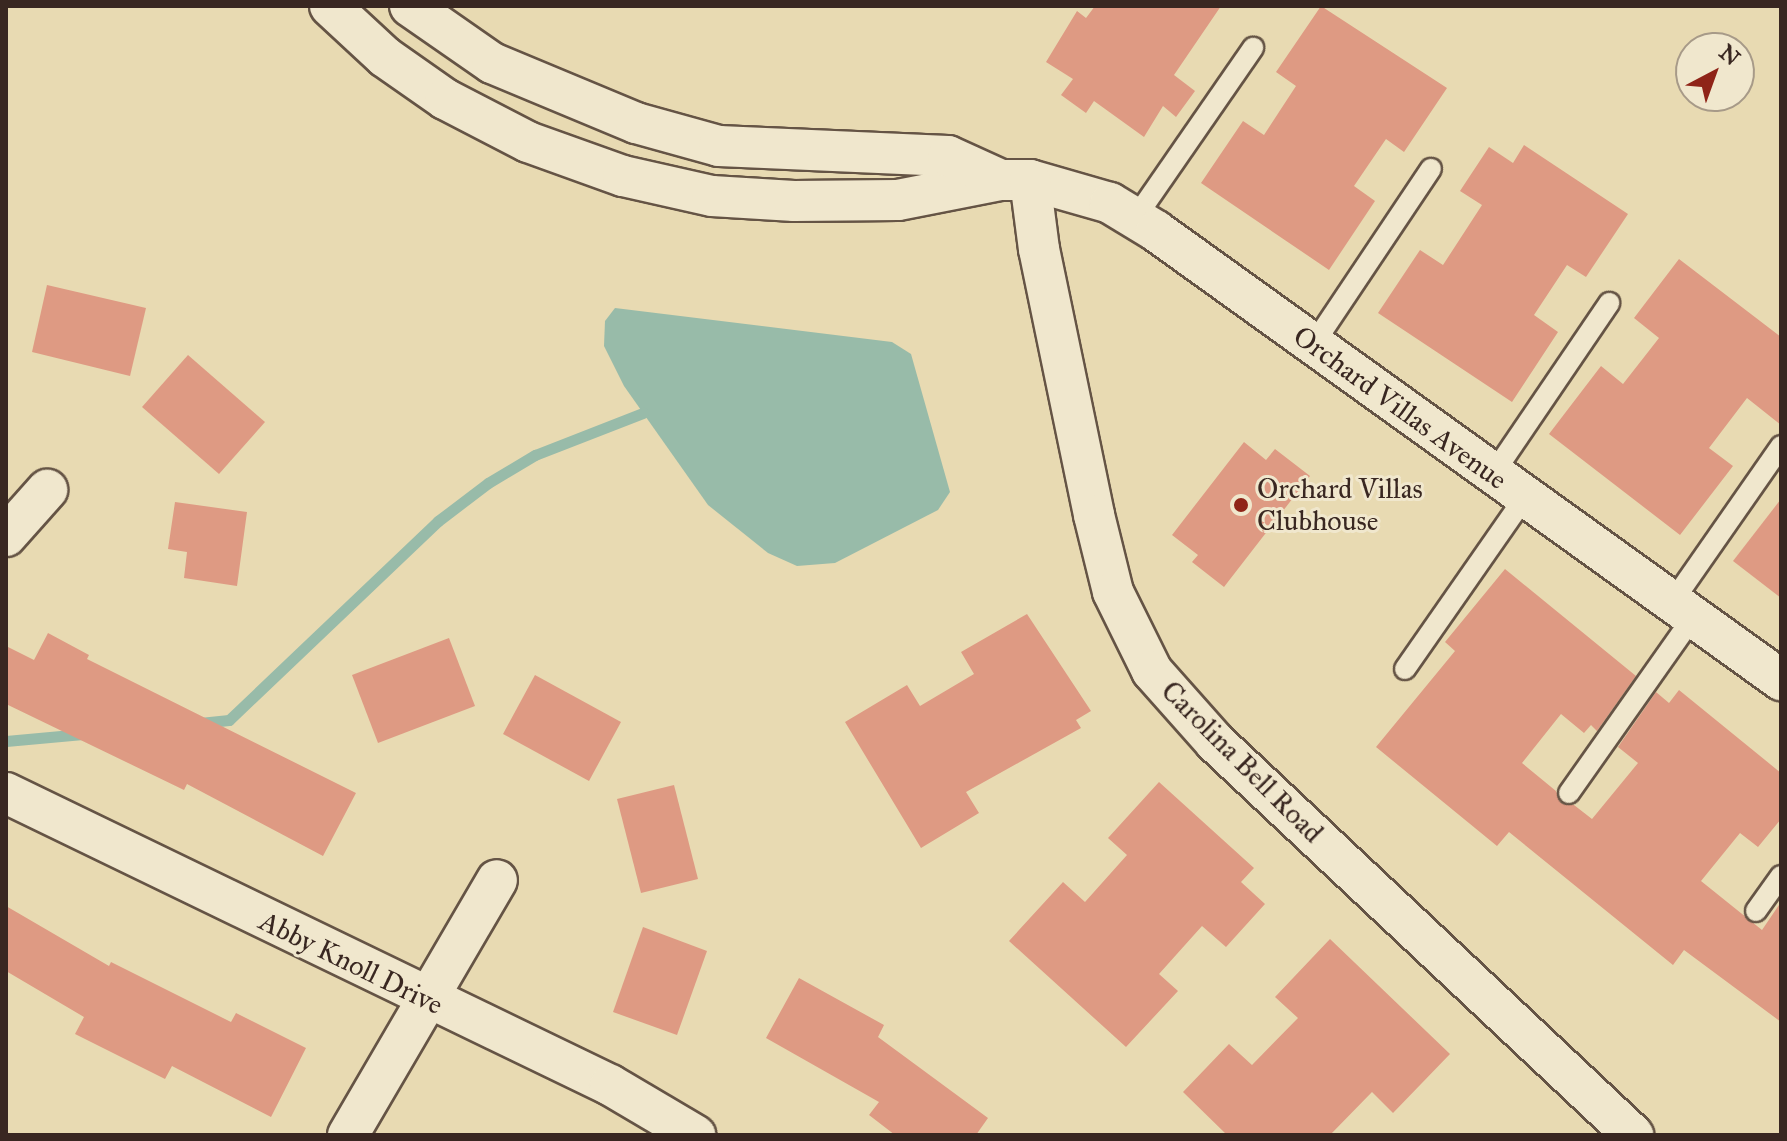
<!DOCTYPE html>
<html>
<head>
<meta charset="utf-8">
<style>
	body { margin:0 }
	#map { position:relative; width:1787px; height:1141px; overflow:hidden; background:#e8dab2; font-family:"IM FELL Great Primer",serif }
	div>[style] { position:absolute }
	.water>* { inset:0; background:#98bba9 }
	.stream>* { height:11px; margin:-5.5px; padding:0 5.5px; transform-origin:5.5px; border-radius:5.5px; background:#98bba9 }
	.building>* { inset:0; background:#de9a83 }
	.roads { filter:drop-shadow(2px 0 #655445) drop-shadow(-2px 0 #655445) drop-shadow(0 2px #655445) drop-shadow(0 -2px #655445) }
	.lane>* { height:20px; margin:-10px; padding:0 10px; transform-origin:10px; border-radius:10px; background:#f0e7cd }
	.street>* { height:40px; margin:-20px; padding:0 20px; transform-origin:20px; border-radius:20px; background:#f0e7cd }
	.dots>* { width:22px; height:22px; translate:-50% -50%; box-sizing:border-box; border:4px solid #f0e7cd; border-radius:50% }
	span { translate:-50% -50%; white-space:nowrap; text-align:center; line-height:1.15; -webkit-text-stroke:6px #f0e7cd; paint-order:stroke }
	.street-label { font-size:28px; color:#392721 }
	.poi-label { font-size:28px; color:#392721 }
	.left { translate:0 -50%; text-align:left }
	.frame { position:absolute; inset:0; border:8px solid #392721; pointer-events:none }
	.north { position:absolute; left:1675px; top:32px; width:80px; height:80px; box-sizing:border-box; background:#f0e7cd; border:2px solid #a79a88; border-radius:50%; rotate:41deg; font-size:22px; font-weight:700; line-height:32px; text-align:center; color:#392721 }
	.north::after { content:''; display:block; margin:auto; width:28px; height:36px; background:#8f2418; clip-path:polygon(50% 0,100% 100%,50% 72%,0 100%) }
</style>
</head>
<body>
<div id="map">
	<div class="water">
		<div style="clip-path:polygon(615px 308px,892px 342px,911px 354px,950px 492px,938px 510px,835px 563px,797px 566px,768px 553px,708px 505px,624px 386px,604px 346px,605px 321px)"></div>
	</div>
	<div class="stream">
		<div style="left:200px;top:723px;width:29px;rotate:-6deg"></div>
		<div style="left:229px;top:720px;width:289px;rotate:-43.6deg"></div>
		<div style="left:438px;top:521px;width:63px;rotate:-37.2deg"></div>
		<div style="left:488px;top:483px;width:55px;rotate:-30.8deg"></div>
		<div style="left:535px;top:455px;width:116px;rotate:-21.3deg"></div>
		<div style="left:6px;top:741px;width:77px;rotate:-5.2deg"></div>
	</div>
	<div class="building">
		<div style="clip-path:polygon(1095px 6px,1221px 6px,1174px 75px,1195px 91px,1176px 117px,1163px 106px,1144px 137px,1094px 101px,1086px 113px,1061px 95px,1073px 79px,1046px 62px,1077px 11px,1086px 18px)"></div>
		<div style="clip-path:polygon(1321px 6px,1447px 88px,1404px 152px,1386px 139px,1354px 186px,1375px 201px,1329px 270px,1201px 183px,1243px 121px,1264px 135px,1296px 86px,1276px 72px)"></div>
		<div style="clip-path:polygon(1524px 145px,1628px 214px,1586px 277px,1567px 265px,1534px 315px,1558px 332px,1512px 402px,1378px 313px,1420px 250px,1443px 265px,1482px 205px,1460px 191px,1489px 147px,1513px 163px)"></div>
		<div style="clip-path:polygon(1679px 259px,1781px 337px,1781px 425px,1747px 398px,1709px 448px,1733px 466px,1680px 535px,1549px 434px,1601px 366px,1623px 384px,1659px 338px,1634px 318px)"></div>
		<div style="clip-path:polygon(47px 285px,146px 308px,130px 376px,32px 352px)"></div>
		<div style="clip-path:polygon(188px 355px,265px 422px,219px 474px,142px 407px)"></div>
		<div style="clip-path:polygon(1244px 442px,1266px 460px,1275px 449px,1310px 476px,1224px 587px,1192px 562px,1198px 555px,1172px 535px)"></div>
		<div style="clip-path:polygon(1781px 499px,1781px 598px,1733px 561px)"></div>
		<div style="clip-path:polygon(175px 502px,247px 512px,237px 586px,184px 578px,187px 552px,168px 549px)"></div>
		<div style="clip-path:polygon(1505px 569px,1636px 676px,1597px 731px,1591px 725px,1584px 733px,1561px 714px,1522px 763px,1556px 791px,1561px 803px,1574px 805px,1592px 819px,1638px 763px,1618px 747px,1656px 692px,1669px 703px,1679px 690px,1781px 773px,1781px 819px,1758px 847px,1740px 833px,1701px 881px,1762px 930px,1781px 902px,1781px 1022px,1684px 950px,1673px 965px,1509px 832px,1497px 846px,1376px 747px,1455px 651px,1445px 642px)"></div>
		<div style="clip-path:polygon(1027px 614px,1091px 711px,1076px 720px,1081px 728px,966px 792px,979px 813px,921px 848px,845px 722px,907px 685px,920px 706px,974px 674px,961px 652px)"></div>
		<div style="clip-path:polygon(48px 633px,89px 655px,87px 659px,356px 793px,323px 856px,187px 784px,184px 790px,6px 704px,6px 646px,34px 660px)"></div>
		<div style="clip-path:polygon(449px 638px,475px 706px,378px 743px,352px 675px)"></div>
		<div style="clip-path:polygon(535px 675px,621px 722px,589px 781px,503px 734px)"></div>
		<div style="clip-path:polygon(1159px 782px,1254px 868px,1241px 882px,1265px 904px,1226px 947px,1202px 926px,1159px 974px,1178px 991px,1126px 1047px,1009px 941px,1063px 882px,1085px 902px,1127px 855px,1108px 838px)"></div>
		<div style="clip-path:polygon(674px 785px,698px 879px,641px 893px,617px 799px)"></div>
		<div style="clip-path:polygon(6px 906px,109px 966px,111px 962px,231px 1022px,236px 1013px,306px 1048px,271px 1117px,172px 1066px,165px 1079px,75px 1034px,84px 1017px,6px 971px)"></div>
		<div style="clip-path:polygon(643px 927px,707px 951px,677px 1035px,613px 1012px)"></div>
		<div style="clip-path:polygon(1330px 939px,1450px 1054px,1393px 1113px,1372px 1092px,1330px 1135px,1227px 1135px,1183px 1092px,1229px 1044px,1252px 1065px,1298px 1018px,1275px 997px)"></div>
		<div style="clip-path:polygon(799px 978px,884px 1025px,878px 1037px,988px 1118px,976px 1135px,895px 1135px,869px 1115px,879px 1102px,766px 1038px)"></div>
	</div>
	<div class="roads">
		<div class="lane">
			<div style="left:1136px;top:217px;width:206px;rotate:-55.3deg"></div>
			<div style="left:1313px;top:345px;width:212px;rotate:-56.2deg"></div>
			<div style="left:1493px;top:474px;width:207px;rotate:-55.8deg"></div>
			<div style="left:1673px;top:601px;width:189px;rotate:-55.1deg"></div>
			<div style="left:1405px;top:669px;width:210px;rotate:-55.1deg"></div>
			<div style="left:1569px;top:793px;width:217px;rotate:-54.8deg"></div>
			<div style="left:1756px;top:911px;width:43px;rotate:-54.5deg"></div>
		</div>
		<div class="street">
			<div style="left:330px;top:6px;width:75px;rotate:42.8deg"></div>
			<div style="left:385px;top:57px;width:73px;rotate:35deg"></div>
			<div style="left:445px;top:99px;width:93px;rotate:27.4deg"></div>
			<div style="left:528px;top:142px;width:101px;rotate:19.7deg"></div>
			<div style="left:623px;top:176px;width:91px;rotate:12.7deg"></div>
			<div style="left:712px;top:196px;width:82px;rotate:3.5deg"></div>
			<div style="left:794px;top:201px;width:104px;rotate:-0.6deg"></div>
			<div style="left:898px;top:200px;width:105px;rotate:-11deg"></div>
			<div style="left:1001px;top:180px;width:29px"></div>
			<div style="left:1030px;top:180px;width:83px;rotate:16deg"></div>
			<div style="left:1110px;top:203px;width:54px;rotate:31.3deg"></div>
			<div style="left:1156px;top:231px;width:770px;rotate:35.69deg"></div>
			<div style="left:410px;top:6px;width:100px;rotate:34.8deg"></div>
			<div style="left:492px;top:63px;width:156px;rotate:22.6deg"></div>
			<div style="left:636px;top:123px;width:86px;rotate:15.5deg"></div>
			<div style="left:719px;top:146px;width:229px;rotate:2.5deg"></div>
			<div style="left:948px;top:156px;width:58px;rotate:24.4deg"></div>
			<div style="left:1030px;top:180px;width:70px;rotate:82.6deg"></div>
			<div style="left:1039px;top:249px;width:272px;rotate:78.3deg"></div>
			<div style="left:1094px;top:515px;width:79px;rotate:76.1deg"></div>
			<div style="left:1113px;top:592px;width:88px;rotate:63.7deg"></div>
			<div style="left:1152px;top:671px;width:95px;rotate:48.4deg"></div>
			<div style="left:1215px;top:742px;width:574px;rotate:43.23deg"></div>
			<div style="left:6px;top:536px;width:62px;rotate:-48.3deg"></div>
			<div style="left:6px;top:793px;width:671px;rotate:25.8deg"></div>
			<div style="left:610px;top:1085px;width:99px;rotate:30.5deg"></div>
			<div style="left:348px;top:1135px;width:295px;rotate:-59.7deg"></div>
		</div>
	</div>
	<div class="dots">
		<div style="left:1241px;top:505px;background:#8f2418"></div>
	</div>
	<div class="street-label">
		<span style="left:1400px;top:408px;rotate:36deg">Orchard Villas Avenue</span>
		<span style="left:1242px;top:762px;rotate:45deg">Carolina Bell Road</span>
		<span style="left:351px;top:963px;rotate:26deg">Abby Knoll Drive</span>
	</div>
	<div class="poi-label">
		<span class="left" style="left:1257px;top:505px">Orchard Villas<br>Clubhouse</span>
	</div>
	<div class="frame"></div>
	<div class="north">N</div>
</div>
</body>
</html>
